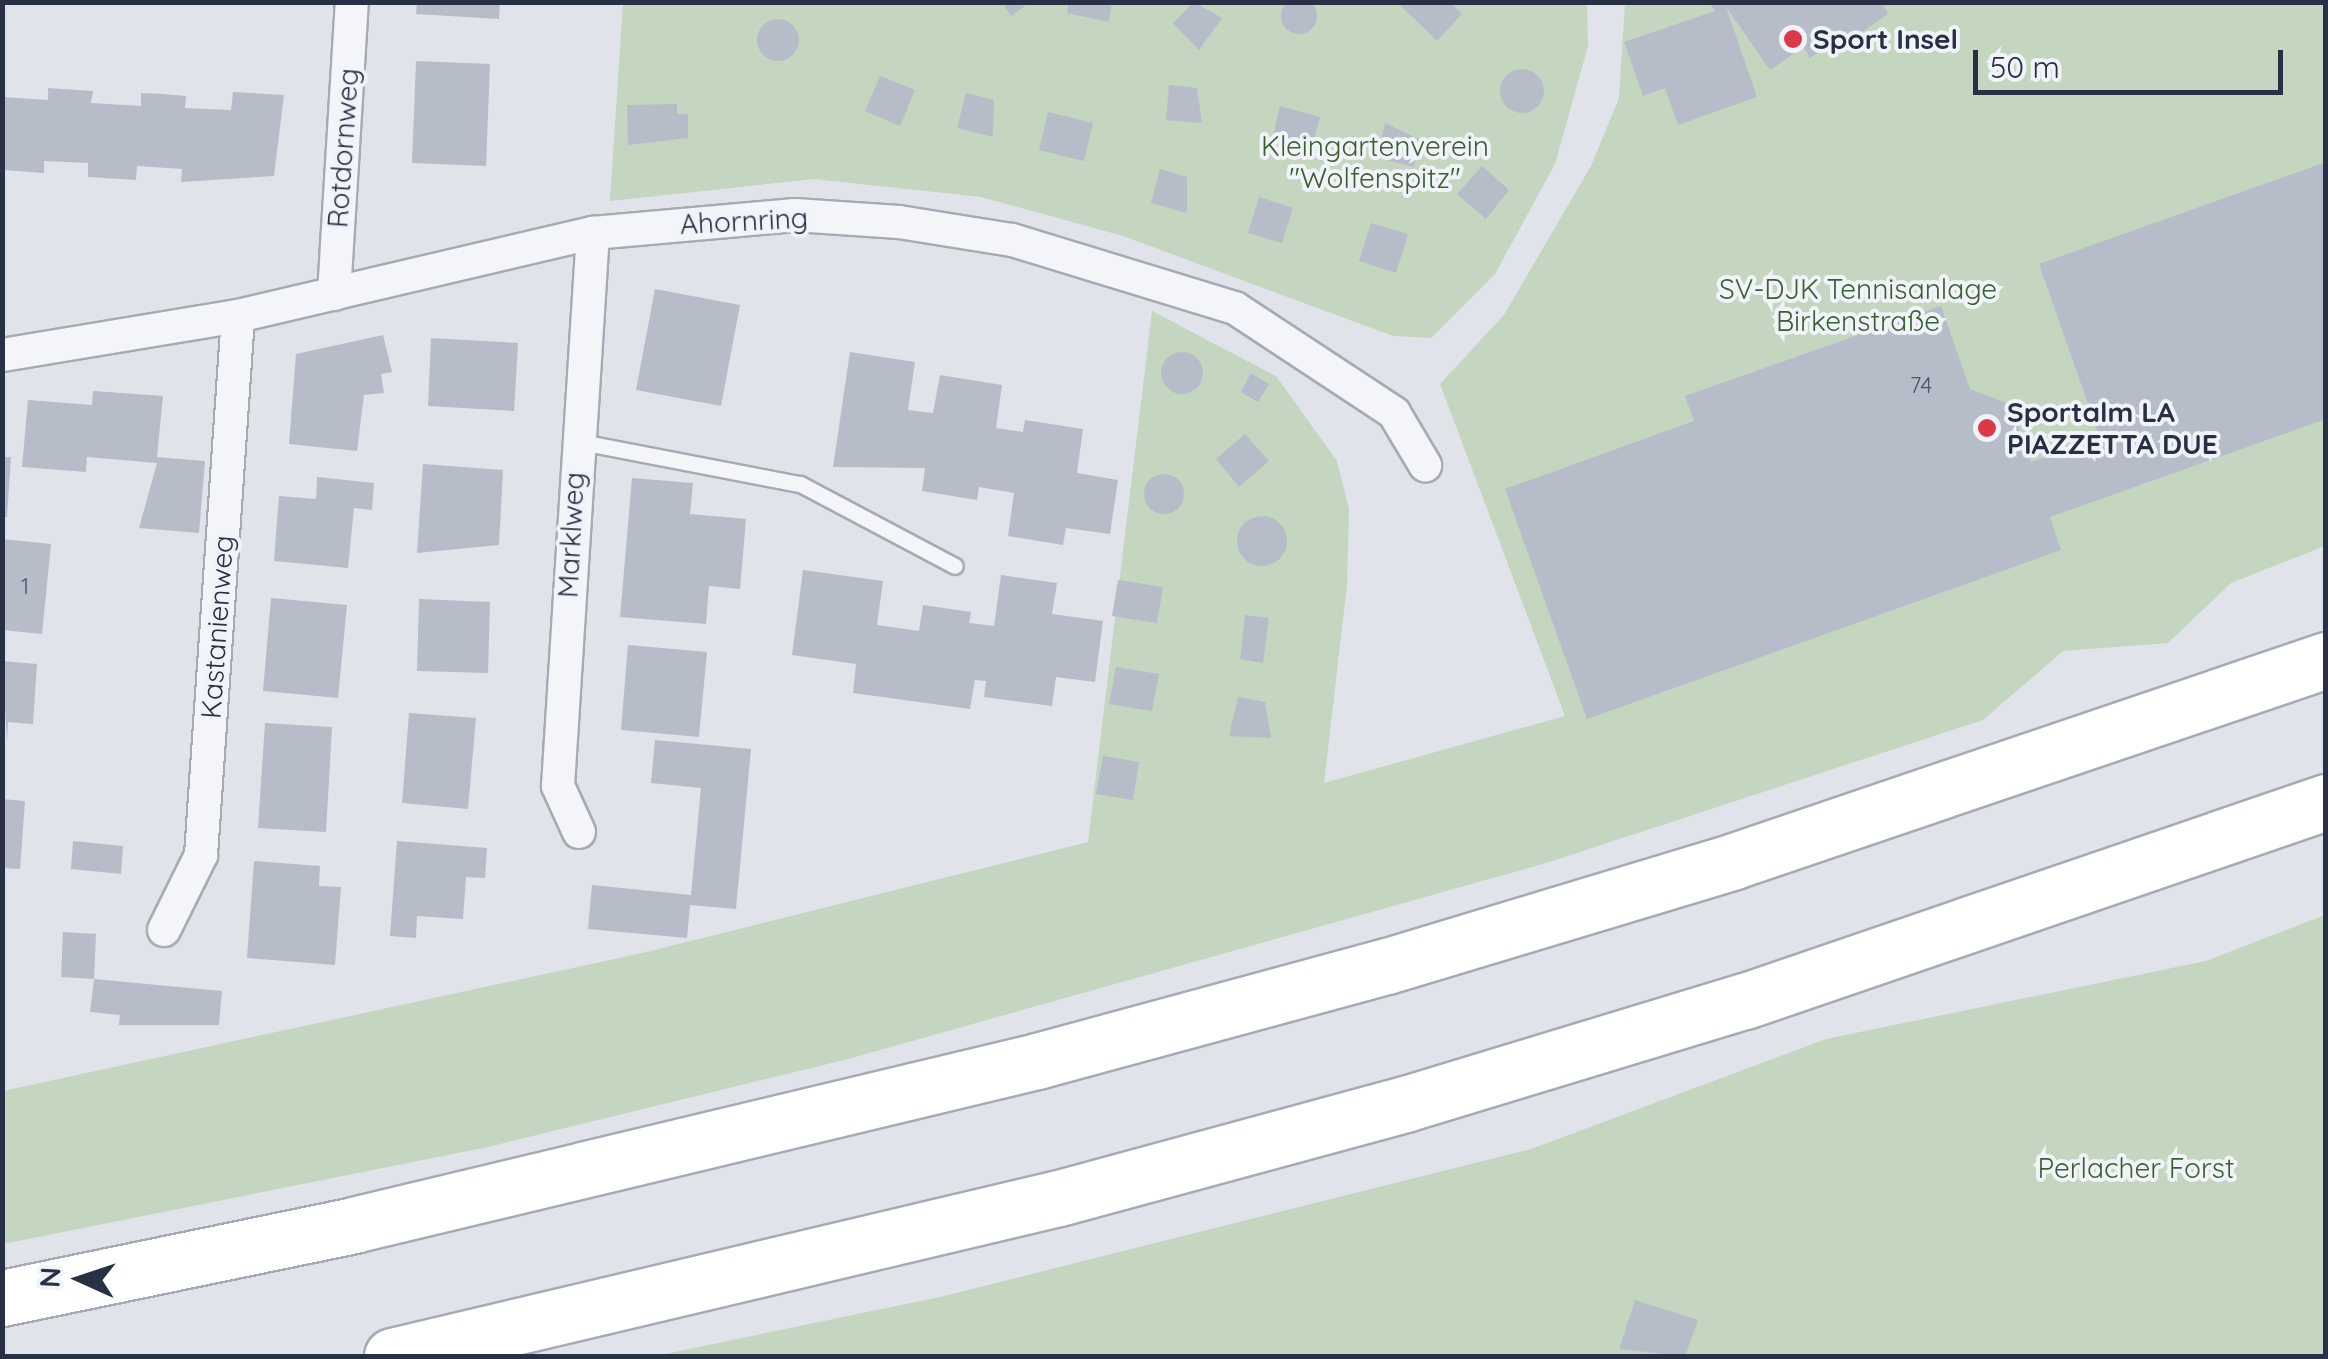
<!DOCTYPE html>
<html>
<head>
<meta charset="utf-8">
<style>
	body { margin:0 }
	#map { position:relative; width:2328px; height:1359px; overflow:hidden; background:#e0e3ea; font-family:Quicksand,sans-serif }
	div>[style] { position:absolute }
	.green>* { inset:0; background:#c4d5c0 }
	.building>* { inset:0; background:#b7bcc9 }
	.round { border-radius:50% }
	.roads { filter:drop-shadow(2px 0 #a5aab5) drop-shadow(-2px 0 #a5aab5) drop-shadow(0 2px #a5aab5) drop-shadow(0 -2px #a5aab5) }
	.lane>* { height:15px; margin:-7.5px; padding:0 7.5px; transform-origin:7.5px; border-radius:7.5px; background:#f3f5f8 }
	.street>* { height:32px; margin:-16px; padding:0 16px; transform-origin:16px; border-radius:16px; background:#f3f5f8 }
	.highway>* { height:55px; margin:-27.5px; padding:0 27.5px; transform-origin:27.5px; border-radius:27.5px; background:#fff }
	.dots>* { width:28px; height:28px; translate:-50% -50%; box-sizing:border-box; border:5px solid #f0f3f8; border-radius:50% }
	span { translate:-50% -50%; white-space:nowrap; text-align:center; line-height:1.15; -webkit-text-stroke:8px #f0f3f8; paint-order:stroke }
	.number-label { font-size:22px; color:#4b5365 }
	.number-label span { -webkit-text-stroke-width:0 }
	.poi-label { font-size:28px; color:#273044; font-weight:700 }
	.left { translate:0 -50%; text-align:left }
	.park-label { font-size:28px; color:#396133 }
	.street-label { font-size:28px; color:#273044 }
	.frame { position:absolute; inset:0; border:5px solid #273044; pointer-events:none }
	.north { position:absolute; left:30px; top:1229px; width:100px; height:100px; -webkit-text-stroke:8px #f0f3f8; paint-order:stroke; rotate:273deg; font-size:28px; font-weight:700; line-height:40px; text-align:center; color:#273044 }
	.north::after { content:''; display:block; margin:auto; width:35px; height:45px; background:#273044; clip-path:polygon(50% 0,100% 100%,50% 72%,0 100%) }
	.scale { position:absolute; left:1973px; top:50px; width:310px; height:45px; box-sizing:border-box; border:5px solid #273044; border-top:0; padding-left:12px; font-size:30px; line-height:35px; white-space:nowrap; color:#273044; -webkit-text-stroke:8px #f0f3f8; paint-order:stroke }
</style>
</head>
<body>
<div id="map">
	<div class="green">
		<div style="clip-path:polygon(623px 3px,1587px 3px,1588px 46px,1555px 164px,1495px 274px,1431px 338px,1393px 336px,1123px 236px,981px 197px,814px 179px,610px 201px)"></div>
		<div style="clip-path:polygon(1625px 3px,2325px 3px,2325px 546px,2231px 583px,2168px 643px,2063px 651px,1983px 720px,1543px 864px,848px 1059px,488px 1147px,3px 1244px,3px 1091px,642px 953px,1088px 842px,1152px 311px,1276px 376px,1337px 461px,1349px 509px,1347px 585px,1324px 783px,1565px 716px,1440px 384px,1504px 315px,1591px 166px,1619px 98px)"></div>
		<div style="clip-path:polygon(2325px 915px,2325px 1356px,655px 1356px,940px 1297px,1531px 1149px,1826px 1039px,2206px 961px)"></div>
	</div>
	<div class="building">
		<div class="round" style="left:1281px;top:-2px;width:36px;height:36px"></div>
		<div style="clip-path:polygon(417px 2px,500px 2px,499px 19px,416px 14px)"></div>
		<div style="clip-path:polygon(1002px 2px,1030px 2px,1011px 16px)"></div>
		<div style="clip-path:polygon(1069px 2px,1112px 2px,1109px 22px,1067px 13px)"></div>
		<div style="clip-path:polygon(1194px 2px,1222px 18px,1199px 50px,1173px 23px)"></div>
		<div style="clip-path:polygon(1397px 2px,1450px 2px,1462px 14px,1437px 41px)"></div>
		<div style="clip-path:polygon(1709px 2px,1881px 2px,1888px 14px,1848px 42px,1843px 35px,1810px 58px,1803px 47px,1770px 70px,1726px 7px,1757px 97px,1678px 125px,1665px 88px,1643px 96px,1624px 42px,1715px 11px)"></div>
		<div class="round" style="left:757px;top:19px;width:42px;height:42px"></div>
		<div style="clip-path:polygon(416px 61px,490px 64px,486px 166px,412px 163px)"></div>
		<div class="round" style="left:1500px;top:69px;width:44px;height:44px"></div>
		<div style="clip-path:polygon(880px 76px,915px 90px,900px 126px,865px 111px)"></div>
		<div style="clip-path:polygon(1169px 85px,1197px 88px,1202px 123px,1166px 120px)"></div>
		<div style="clip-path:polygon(48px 88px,93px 91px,91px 103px,141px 106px,141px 93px,163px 94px,186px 96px,185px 108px,231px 110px,233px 92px,284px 95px,274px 176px,181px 182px,182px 169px,137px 166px,136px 180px,88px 177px,88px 163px,44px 161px,44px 173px,2px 170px,2px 97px,48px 100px)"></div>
		<div style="clip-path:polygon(966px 93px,994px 100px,993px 137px,957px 128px)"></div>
		<div style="clip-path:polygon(677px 104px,677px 114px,688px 114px,688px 138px,628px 145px,627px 105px)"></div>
		<div style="clip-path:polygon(1280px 106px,1320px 117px,1311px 150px,1272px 140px)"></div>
		<div style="clip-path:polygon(1048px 112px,1093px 123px,1084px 161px,1039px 150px)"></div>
		<div style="clip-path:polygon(1385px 123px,1420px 140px,1414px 167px,1378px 158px)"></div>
		<div style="clip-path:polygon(2326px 162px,2326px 419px,2050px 517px,2061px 550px,1587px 719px,1505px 489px,1694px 421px,1685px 396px,1941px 306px,1970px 389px,2010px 404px,2031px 462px,2100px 438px,2039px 264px)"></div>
		<div style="clip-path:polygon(1482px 166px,1509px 190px,1486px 219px,1457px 194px)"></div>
		<div style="clip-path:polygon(1160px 169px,1187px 177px,1187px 213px,1151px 203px)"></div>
		<div style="clip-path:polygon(1259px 197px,1293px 208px,1282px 243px,1248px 233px)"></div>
		<div style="clip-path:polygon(1371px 223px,1408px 234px,1396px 273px,1359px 261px)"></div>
		<div style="clip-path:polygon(655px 289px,740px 305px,721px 406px,636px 390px)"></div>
		<div style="clip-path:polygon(383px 335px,392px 372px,381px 374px,384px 393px,364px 395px,357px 451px,289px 444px,296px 354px)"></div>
		<div style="clip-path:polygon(431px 338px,518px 343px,514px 411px,428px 406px)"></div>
		<div style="clip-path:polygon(850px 352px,915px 362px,908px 410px,933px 413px,940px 375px,1002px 385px,996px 428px,1023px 432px,1025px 420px,1083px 429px,1077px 473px,1118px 480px,1110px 534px,1066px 528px,1063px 545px,1008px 536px,1014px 493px,979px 487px,977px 500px,922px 491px,925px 468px,833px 467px)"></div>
		<div class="round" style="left:1161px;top:352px;width:42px;height:42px"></div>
		<div style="clip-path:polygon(1251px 373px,1269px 384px,1258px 402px,1241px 392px)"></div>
		<div style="clip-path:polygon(93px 391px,163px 396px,157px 457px,205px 461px,199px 533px,139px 528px,157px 463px,87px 457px,86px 472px,22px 467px,28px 400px,92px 405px)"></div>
		<div style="clip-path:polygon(1245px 434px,1269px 461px,1239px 487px,1216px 459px)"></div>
		<div style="clip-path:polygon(2px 457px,11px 457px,7px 517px,2px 517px)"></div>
		<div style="clip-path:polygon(423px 464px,503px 470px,499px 545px,417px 553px)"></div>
		<div class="round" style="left:1144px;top:474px;width:40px;height:40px"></div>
		<div style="clip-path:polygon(317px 477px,374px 483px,372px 510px,354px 508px,348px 568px,274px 561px,279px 496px,316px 499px)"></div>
		<div style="clip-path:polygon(632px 478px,693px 483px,690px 514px,746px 519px,740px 589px,709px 586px,706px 624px,620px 617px)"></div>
		<div class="round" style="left:1237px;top:516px;width:50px;height:50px"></div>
		<div style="clip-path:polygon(2px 539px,51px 544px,42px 634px,2px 630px)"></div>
		<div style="clip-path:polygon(803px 570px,883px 581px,877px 625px,919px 631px,923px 605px,971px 612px,969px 623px,994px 626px,1001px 575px,1057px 583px,1052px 614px,1103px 621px,1095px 682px,1056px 677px,1052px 706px,984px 697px,986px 681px,975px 680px,970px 709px,853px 693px,856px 664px,792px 655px)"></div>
		<div style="clip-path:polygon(1118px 580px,1163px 587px,1157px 623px,1112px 616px)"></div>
		<div style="clip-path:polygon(271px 598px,347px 605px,338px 698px,263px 691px)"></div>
		<div style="clip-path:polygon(419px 599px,490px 602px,488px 673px,417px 671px)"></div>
		<div style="clip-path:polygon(1245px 615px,1269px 618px,1263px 663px,1240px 659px)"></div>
		<div style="clip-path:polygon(628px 645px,707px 652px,699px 737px,621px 730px)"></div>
		<div style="clip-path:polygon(2px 661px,37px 664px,33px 724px,8px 722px,7px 742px)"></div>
		<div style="clip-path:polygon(1116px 667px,1159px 674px,1152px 711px,1109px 704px)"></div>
		<div style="clip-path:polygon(1238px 697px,1265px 702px,1271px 738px,1229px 736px)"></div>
		<div style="clip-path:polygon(409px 713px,476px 718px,468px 809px,402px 803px)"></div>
		<div style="clip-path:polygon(265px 723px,332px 727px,326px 832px,258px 828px)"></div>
		<div style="clip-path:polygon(655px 740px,751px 749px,736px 909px,690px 905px,687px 938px,588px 929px,592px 885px,691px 895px,701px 788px,651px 783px)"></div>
		<div style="clip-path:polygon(1103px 756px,1139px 762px,1133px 800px,1096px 794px)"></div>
		<div style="clip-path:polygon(2px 799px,25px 801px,20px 869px,2px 868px)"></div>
		<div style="clip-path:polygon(73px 841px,123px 846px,121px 874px,71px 869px)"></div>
		<div style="clip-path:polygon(397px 841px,487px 848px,485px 878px,466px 877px,463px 919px,417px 916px,416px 938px,390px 936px)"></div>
		<div style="clip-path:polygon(254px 861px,320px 866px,319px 886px,341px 887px,335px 965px,247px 958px)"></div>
		<div style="clip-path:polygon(63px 932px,96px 934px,94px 979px,61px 977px)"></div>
		<div style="clip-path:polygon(94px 979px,222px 991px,219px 1025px,119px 1025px,120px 1015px,90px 1012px)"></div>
		<div style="clip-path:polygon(1635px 1300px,1698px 1320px,1685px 1356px,1619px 1349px)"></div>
	</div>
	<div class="roads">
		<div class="lane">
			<div style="left:576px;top:441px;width:228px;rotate:10.9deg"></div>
			<div style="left:800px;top:484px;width:175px;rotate:27.9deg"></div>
		</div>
		<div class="street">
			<div style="left:334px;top:294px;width:293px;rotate:-86.5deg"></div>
			<div style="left:2px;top:355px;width:239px;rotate:-9.4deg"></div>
			<div style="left:238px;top:316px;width:365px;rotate:-13.2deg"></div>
			<div style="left:593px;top:233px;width:203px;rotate:-5.1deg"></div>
			<div style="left:795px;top:215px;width:104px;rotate:3.9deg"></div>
			<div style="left:899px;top:222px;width:114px;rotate:9.1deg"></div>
			<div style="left:1012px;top:240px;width:233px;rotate:17deg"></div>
			<div style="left:1235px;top:308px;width:191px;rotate:33.4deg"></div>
			<div style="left:1394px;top:413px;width:61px;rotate:59.2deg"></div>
			<div style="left:579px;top:832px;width:51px;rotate:-114.5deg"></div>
			<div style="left:558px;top:786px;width:554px;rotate:-86.38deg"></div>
			<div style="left:164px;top:930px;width:84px;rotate:-63.7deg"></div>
			<div style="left:201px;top:855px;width:540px;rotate:-86.07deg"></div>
		</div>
		<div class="highway">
			<div style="left:2px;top:1298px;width:359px;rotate:-11.7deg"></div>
			<div style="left:353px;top:1225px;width:703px;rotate:-13.48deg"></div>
			<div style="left:1037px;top:1061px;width:363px;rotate:-15.2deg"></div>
			<div style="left:1387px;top:966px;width:363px;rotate:-16.8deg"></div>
			<div style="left:1734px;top:861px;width:625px;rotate:-18.75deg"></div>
			<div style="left:392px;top:1356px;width:685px;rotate:-13.33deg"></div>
			<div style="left:1059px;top:1198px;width:359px;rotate:-15.2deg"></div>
			<div style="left:1405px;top:1104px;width:355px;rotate:-16.9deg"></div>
			<div style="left:1745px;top:1001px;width:614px;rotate:-18.91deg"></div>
		</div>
	</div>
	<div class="dots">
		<div style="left:1793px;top:39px;background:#db3949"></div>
		<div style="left:1987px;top:428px;background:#db3949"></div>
	</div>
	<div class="number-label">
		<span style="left:1921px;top:386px">74</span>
		<span style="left:25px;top:587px">1</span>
	</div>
	<div class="poi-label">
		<span class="left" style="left:1813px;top:39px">Sport Insel</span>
		<span class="left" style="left:2007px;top:428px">Sportalm LA<br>PIAZZETTA DUE</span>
	</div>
	<div class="park-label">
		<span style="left:1375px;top:162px">Kleingartenverein<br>"Wolfenspitz"</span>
		<span style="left:1858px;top:305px">SV-DJK Tennisanlage<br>Birkenstraße</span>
		<span style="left:2136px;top:1168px">Perlacher Forst</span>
	</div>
	<div class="street-label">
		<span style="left:343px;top:148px;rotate:-86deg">Rotdornweg</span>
		<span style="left:744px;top:221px;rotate:-3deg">Ahornring</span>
		<span style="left:571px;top:535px;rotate:-87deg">Marklweg</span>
		<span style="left:217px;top:627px;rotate:-86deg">Kastanienweg</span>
	</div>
	<div class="frame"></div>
	<div class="north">N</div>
	<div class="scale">50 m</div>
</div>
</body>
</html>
